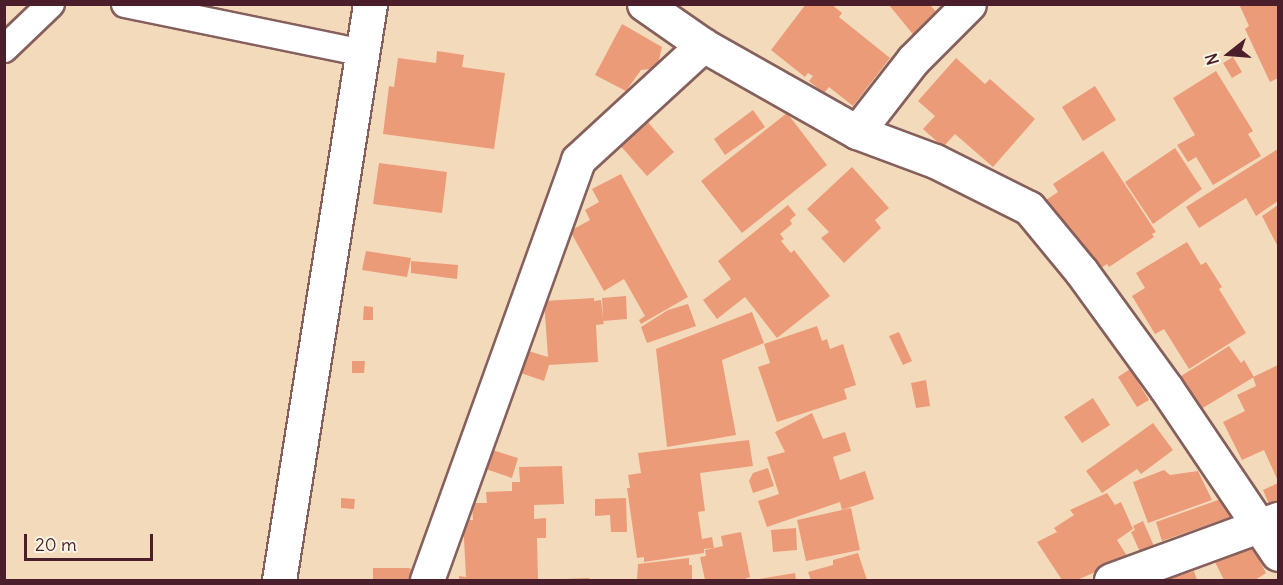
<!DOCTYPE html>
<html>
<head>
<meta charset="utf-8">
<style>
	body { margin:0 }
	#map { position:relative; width:1283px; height:585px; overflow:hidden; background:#f3dabb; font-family:Delius,sans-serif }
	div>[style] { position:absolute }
	.building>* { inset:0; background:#ec9b79 }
	.roads { filter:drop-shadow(2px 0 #85605d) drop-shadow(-2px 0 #85605d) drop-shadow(0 2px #85605d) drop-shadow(0 -2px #85605d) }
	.lane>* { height:26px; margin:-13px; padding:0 13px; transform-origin:13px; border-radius:13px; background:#fff }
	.street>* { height:33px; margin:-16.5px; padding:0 16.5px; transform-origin:16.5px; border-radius:16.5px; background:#fff }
	.secondary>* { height:33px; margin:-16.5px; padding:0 16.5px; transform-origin:16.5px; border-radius:16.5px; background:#fff }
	span { translate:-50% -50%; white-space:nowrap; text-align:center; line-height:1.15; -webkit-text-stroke:4.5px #fcf5e5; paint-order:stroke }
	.frame { position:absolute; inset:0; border:6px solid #4a1f2b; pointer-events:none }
	.north { position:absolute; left:1199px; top:24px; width:60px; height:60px; -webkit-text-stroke:4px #fcf5e5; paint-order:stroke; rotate:253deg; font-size:16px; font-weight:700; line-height:24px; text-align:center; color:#4a1f2b }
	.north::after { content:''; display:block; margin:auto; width:21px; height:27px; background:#4a1f2b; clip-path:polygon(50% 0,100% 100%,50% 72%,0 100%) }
	.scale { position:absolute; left:24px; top:534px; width:129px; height:27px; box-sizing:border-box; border:3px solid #4a1f2b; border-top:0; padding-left:8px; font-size:18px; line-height:21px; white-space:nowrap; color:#4a1f2b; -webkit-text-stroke:4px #fcf5e5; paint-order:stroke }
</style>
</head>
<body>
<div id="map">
	<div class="building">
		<div style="clip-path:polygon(806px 4px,831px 4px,842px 13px,839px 17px,890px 58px,853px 106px,829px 87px,824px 93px,809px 81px,813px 76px,808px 73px,805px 77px,771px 50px)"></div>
		<div style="clip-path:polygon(1239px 4px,1278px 4px,1278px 78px,1270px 82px,1245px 29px,1249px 26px)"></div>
		<div style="clip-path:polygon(889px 5px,930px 5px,941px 17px,916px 38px)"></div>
		<div style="clip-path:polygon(622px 24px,662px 47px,657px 68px,641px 70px,626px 91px,595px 75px)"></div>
		<div style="clip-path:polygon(437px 51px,464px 55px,462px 67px,505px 73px,494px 149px,383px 134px,389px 86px,394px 87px,398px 58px,436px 63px)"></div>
		<div style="clip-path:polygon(1233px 57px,1242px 72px,1232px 78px,1223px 63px)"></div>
		<div style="clip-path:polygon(956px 58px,985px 84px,990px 79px,1035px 119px,993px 167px,955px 134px,943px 147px,923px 129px,935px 116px,918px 101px)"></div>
		<div style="clip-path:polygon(1216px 71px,1253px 131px,1248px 134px,1261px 156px,1213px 185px,1196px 157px,1188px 162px,1177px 145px,1195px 135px,1173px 98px)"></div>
		<div style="clip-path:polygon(1095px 86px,1116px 120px,1083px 141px,1062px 107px)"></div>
		<div style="clip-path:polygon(753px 110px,765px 127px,725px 155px,714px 139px)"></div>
		<div style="clip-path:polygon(787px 113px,827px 165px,742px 233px,701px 181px)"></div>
		<div style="clip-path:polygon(646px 120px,674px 152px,647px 176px,619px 144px)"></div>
		<div style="clip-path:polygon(1175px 148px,1202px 189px,1153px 224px,1125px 182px)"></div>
		<div style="clip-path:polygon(1278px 149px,1278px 201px,1256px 216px,1246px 198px,1199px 228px,1186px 207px)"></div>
		<div style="clip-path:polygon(1103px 151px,1156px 232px,1152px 234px,1154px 237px,1109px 267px,1107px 264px,1096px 271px,1090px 257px,1070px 227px,1066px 230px,1046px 200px,1058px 192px,1053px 184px)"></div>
		<div style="clip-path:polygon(379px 163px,447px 172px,442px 213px,373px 204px)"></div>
		<div style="clip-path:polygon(852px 167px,889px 208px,875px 220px,881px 228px,844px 263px,821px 238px,829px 232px,807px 209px)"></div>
		<div style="clip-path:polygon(621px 174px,688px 297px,641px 324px,639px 320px,645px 316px,624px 279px,604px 291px,570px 231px,590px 220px,585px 210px,599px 202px,592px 189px)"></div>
		<div style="clip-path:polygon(788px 205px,796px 215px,790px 220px,792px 224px,780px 234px,784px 239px,781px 241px,791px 253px,794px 250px,830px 296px,777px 338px,745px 297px,717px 319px,703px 300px,731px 279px,718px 261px)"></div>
		<div style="clip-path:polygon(1278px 205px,1278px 247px,1262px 216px)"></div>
		<div style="clip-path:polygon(1187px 242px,1201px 265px,1206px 262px,1222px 287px,1219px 289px,1246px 333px,1189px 369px,1164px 329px,1155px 334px,1132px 296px,1145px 288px,1136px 273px)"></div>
		<div style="clip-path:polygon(366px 251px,411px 258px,407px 277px,362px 270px)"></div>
		<div style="clip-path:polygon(411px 261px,458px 265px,457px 279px,411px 273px)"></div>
		<div style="clip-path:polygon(626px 296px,627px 319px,603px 321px,604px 324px,596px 325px,598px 362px,549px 365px,544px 381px,515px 371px,522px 349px,548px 357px,544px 301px,594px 298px,594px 301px,601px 300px,603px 319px,602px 298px)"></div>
		<div style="clip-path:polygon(688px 304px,696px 326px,647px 343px,641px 327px,668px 310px)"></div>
		<div style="clip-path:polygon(364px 306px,373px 307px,373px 320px,363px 320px)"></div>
		<div style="clip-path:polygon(752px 312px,764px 343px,722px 360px,736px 435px,667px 447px,656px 349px)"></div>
		<div style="clip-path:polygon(817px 326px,822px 341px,827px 339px,830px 349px,843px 344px,856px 385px,844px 389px,847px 399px,777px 422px,758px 367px,770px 363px,764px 344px)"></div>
		<div style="clip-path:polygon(899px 332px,912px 361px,903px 365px,889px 336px)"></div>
		<div style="clip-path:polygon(1229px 346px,1241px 363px,1244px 360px,1254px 377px,1201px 409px,1181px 376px)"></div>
		<div style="clip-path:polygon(352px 361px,365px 361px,364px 373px,352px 373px)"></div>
		<div style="clip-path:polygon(1278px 365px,1278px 481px,1264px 450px,1242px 460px,1223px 422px,1245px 411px,1237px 395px,1256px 386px,1253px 377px)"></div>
		<div style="clip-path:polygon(1130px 369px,1149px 400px,1137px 407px,1118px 377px)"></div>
		<div style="clip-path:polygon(926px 380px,930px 406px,916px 408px,911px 383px)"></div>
		<div style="clip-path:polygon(1093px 398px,1110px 425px,1082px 443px,1064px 417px)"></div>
		<div style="clip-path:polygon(812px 413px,823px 439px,845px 432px,851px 451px,833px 457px,840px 480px,865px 471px,874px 499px,842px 510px,840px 502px,767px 527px,758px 501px,779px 494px,767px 457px,785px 452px,775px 432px)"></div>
		<div style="clip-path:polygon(1153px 423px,1173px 450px,1141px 474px,1137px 469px,1102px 493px,1086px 471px)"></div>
		<div style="clip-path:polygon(749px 440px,753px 466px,700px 473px,705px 511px,698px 512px,702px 539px,712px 537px,714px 548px,704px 549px,704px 553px,644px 562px,644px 557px,637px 558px,627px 488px,630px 488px,628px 475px,641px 473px,638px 453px)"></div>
		<div style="clip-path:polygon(486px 448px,518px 458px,512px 478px,480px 467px)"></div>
		<div style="clip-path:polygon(562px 466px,564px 504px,534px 505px,534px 519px,546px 518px,546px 538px,537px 538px,538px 580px,459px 580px,459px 576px,466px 577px,463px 520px,473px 520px,472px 503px,487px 503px,486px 492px,512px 491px,512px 482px,520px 482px,519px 467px)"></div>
		<div style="clip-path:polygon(768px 468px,774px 486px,753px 493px,749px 481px,753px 473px)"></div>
		<div style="clip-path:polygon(1164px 470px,1170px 475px,1198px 471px,1212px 500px,1148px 523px,1133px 482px)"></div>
		<div style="clip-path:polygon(1278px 483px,1278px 500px,1269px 504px,1263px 490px)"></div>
		<div style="clip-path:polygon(1107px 493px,1115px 505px,1121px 502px,1133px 529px,1117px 540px,1127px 556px,1111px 568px,1109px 566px,1077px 580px,1062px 580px,1037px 542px,1057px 532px,1054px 528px,1074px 515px,1070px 510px)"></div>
		<div style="clip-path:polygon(341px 498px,355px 499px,354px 509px,341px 508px)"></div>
		<div style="clip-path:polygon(626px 498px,627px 532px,611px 532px,610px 515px,595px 516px,595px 499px)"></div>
		<div style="clip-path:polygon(1221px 499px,1222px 501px,1227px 499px,1233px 516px,1162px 541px,1156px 522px)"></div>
		<div style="clip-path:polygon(851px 508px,860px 550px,806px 561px,797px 520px)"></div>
		<div style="clip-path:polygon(1143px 521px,1154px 546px,1140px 552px,1131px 532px,1135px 530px,1133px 526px)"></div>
		<div style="clip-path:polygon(796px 528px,797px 550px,773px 552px,771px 530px)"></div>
		<div style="clip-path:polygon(741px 532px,750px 577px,742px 580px,705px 580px,700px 557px,706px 556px,705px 550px,723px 546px,721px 536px)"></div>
		<div style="clip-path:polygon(1250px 541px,1266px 573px,1255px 580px,1224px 580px,1213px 558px)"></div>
		<div style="clip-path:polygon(858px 553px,867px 580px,811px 580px,808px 572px,833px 565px,833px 560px)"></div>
		<div style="clip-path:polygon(689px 558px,689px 565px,692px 565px,692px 580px,637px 580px,638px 564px)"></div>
		<div style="clip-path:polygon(373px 568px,409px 568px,413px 570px,413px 580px,373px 580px)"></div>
		<div style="clip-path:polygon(1194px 571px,1197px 580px,1164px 580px)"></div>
		<div style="clip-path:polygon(795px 573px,796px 580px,759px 580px,759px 579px)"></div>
		<div style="clip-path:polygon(589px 578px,590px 580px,564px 580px,564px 579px)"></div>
	</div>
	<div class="roads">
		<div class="lane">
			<div style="left:125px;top:4px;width:243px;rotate:11.6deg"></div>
			<div style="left:4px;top:49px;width:65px;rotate:-43.8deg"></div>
		</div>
		<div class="street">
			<div style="left:644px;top:4px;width:72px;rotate:34.8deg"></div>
			<div style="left:703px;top:45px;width:177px;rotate:29.5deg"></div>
			<div style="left:857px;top:132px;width:83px;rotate:20.4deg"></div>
			<div style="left:935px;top:161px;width:105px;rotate:26.6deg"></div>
			<div style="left:1029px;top:208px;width:82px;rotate:50.5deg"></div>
			<div style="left:1081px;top:271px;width:145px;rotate:54deg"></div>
			<div style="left:1166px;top:388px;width:200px;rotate:56deg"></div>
			<div style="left:857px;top:132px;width:91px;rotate:-52.1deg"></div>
			<div style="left:913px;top:60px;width:79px;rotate:-45deg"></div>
			<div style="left:427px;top:580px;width:446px;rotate:-70.2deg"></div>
			<div style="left:578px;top:160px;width:170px;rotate:-42.6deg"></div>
			<div style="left:1111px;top:580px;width:178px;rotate:-20.1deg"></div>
		</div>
		<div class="secondary">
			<div style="left:279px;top:580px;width:583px;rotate:-81.02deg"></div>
		</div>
	</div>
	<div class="frame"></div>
	<div class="north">N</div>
	<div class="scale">20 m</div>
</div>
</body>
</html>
